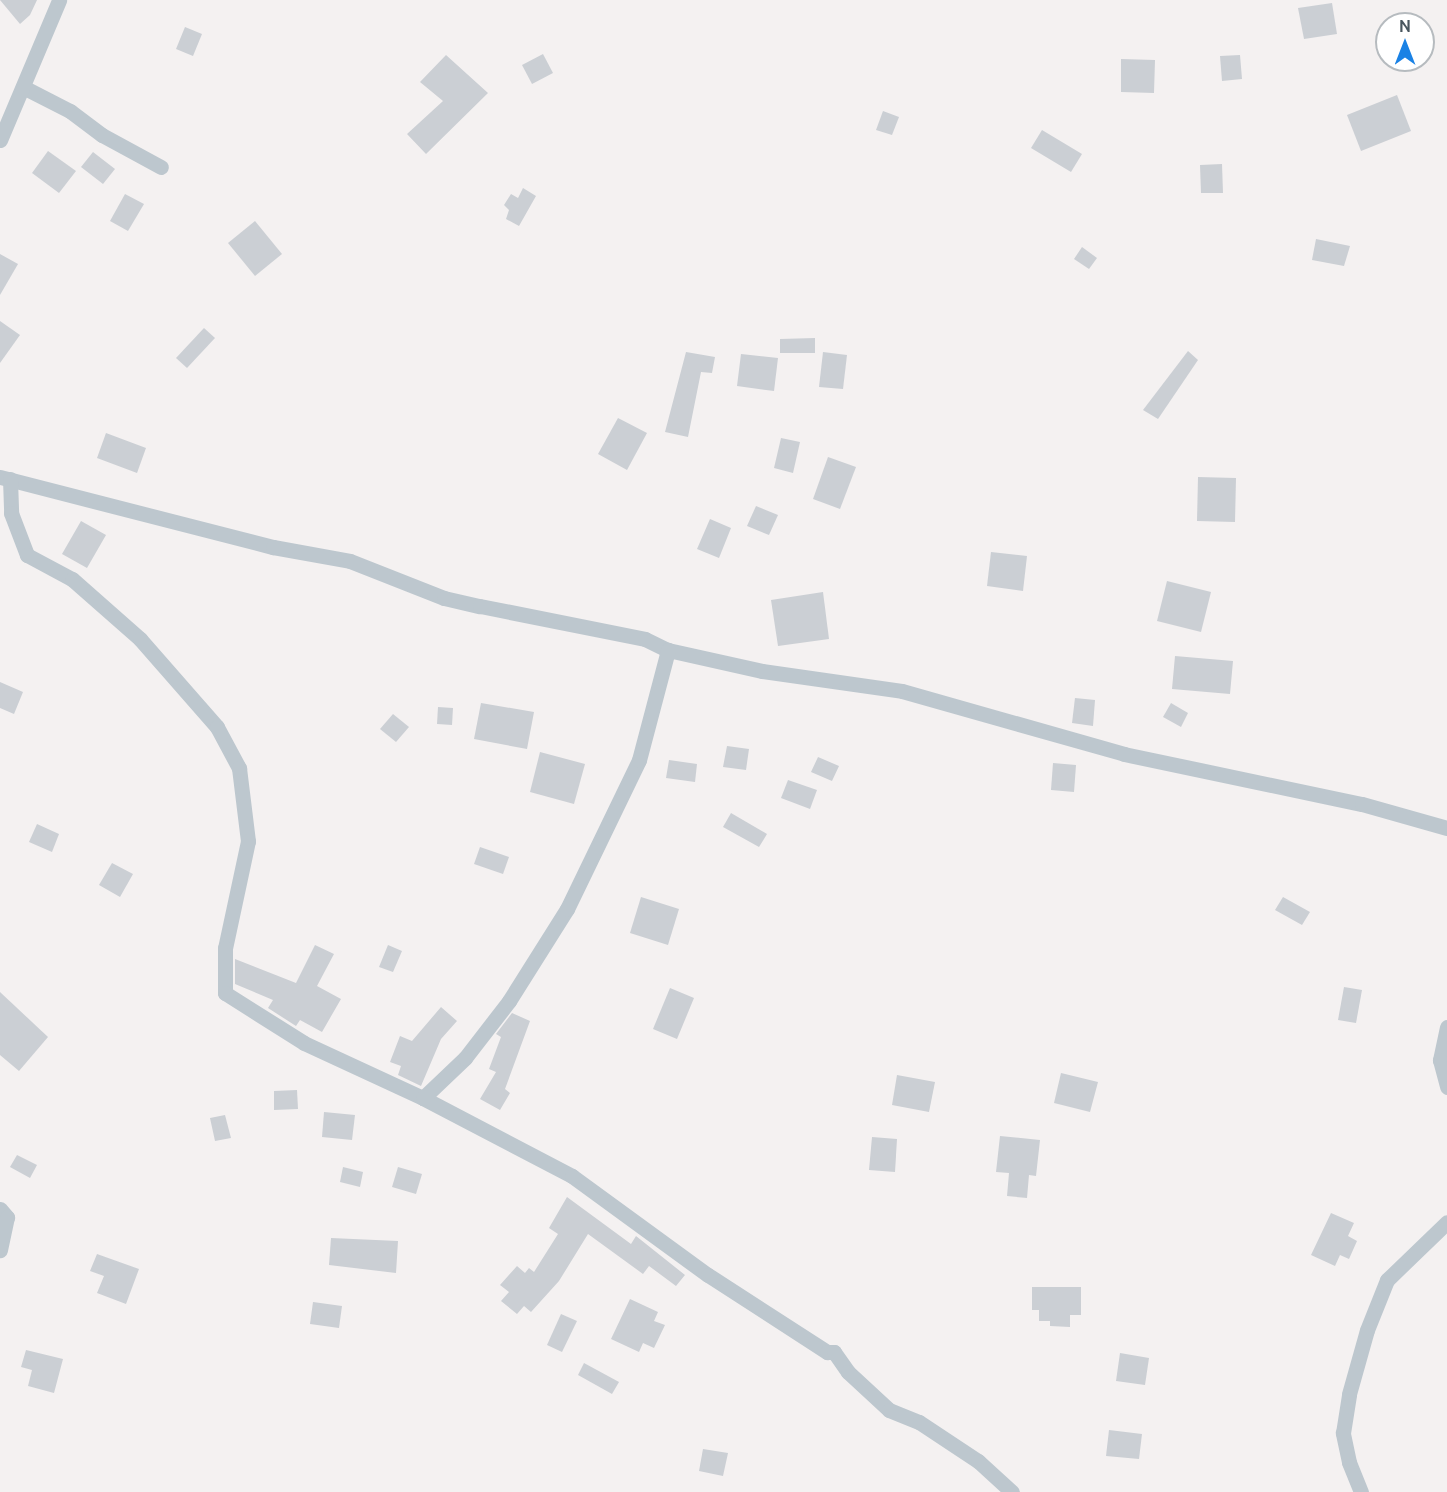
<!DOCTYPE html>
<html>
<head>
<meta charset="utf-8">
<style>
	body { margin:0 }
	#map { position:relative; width:1447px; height:1492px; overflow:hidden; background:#f4f1f1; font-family:Ubuntu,sans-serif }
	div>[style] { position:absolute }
	.building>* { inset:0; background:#cbcfd4 }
	.street>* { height:15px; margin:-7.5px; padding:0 7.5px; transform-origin:7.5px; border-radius:7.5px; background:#bdc7ce }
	span { translate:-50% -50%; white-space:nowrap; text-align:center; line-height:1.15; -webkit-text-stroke:5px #fff; paint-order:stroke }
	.north { position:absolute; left:1375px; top:12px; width:60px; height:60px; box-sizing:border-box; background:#fff; border:2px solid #b6bbbf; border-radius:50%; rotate:0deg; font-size:16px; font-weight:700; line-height:24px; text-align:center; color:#49565f }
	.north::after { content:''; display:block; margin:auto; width:21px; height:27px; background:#1a82e5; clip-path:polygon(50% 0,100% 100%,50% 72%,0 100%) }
</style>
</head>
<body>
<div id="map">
	<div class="building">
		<div style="clip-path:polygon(0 0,37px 0,30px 15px,20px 24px)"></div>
		<div style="clip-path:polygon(1332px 3px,1337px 34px,1304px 39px,1298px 8px)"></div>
		<div style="clip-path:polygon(185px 27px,202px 34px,193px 56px,176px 49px)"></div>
		<div style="clip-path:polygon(543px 54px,553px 73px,532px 84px,522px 65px)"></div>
		<div style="clip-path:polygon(446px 55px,488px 93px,426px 154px,407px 134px,443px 101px,420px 82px)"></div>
		<div style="clip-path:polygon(1240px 55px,1242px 79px,1222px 81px,1220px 56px)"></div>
		<div style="clip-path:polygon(1121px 59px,1155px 60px,1154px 93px,1121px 92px)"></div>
		<div style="clip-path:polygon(1397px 95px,1411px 131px,1361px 151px,1347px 115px)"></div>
		<div style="clip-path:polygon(883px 111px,899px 117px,892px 135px,876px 130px)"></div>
		<div style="clip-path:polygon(1042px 130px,1082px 154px,1071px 172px,1031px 148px)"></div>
		<div style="clip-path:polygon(48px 151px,76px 171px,59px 193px,32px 173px)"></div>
		<div style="clip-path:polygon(93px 152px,115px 169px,103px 184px,81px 167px)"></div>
		<div style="clip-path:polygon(1222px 164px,1223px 193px,1201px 193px,1200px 165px)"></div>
		<div style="clip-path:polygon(523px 188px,536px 196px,519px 226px,506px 219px,509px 210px,504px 205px,511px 194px,518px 198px)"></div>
		<div style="clip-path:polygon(125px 194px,144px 204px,128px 231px,110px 221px)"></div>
		<div style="clip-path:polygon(255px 221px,282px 254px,255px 276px,228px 243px)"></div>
		<div style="clip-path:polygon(1316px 239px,1350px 246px,1344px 266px,1312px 260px)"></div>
		<div style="clip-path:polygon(1082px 247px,1097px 258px,1089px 269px,1074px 259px)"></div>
		<div style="clip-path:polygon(0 254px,18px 264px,0 295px)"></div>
		<div style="clip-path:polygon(0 321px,20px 335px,0 363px)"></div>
		<div style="clip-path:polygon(204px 328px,215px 338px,187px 368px,176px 358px)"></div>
		<div style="clip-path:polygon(815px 338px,815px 353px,780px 353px,780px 339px)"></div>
		<div style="clip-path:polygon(1188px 351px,1198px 360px,1158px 419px,1143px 410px)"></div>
		<div style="clip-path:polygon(686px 352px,715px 357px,712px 373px,701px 372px,688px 437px,665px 432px)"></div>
		<div style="clip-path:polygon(823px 352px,847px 355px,843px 389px,819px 387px)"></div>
		<div style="clip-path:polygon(741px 354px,778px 358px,774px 391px,737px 386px)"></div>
		<div style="clip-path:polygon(618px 418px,647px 433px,627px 470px,598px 454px)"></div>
		<div style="clip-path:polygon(106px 433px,146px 448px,137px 473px,97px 458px)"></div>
		<div style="clip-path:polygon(781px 438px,800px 442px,793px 473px,774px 468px)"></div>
		<div style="clip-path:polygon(828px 457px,856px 467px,840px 509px,813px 499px)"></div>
		<div style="clip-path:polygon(1198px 477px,1236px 478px,1235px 522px,1197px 521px)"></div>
		<div style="clip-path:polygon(756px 506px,778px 515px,769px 535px,747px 526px)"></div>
		<div style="clip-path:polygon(710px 519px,731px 528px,719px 558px,697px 549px)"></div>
		<div style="clip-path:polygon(81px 521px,106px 535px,87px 568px,62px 554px)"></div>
		<div style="clip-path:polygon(991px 552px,1027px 556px,1023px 591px,987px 586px)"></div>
		<div style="clip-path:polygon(1167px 581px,1211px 592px,1201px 632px,1157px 621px)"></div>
		<div style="clip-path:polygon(823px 592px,829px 639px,778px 646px,771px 600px)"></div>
		<div style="clip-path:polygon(1175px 656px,1233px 661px,1230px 694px,1172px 689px)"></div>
		<div style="clip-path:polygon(0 682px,23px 692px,14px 714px,0 708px)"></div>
		<div style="clip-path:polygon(1075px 698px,1095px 700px,1093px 726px,1072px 723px)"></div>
		<div style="clip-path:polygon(481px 703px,534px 712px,527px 749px,474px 739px)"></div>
		<div style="clip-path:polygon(1171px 703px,1188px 713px,1181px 727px,1163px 717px)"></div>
		<div style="clip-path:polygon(438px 707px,453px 708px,452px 725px,437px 724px)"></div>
		<div style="clip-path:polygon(393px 714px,409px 727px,396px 742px,380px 729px)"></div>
		<div style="clip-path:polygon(727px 746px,749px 749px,746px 770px,723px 767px)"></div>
		<div style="clip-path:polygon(540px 752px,585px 764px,574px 804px,530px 792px)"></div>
		<div style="clip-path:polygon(818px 757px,839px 766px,832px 781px,811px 772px)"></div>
		<div style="clip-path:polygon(669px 760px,697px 764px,695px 782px,666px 778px)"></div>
		<div style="clip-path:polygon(1053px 763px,1076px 765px,1074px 792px,1051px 790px)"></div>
		<div style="clip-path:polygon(788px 780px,817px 790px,810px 809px,781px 798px)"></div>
		<div style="clip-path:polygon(731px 813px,767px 834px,759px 847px,723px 827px)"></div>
		<div style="clip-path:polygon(37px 824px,59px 834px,52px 852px,29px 842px)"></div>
		<div style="clip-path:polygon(480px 847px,509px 857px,503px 874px,474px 864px)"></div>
		<div style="clip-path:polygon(112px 863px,133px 874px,120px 897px,99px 885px)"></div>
		<div style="clip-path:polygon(641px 897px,679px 909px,668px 945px,630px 933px)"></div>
		<div style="clip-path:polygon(1283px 897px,1310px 912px,1302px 925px,1275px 910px)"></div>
		<div style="clip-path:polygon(315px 945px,334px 954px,317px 986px,341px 999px,322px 1032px,300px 1020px,296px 1026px,268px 1008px,273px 1000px,235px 984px,235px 959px,296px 983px)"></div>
		<div style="clip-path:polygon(388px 945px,402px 951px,393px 972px,379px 967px)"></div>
		<div style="clip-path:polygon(1344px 987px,1362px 990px,1356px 1023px,1338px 1020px)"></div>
		<div style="clip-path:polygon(670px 988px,694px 998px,677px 1039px,653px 1029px)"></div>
		<div style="clip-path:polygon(0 992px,48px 1037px,19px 1071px,0 1055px)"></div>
		<div style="clip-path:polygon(441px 1007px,457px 1021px,441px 1039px,421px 1086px,398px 1075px,401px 1066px,390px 1062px,400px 1036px,412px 1041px)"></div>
		<div style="clip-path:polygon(512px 1013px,530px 1021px,505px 1089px,510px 1093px,500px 1110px,480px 1099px,496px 1072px,489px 1069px,501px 1037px,496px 1034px)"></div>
		<div style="clip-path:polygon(1061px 1073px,1098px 1082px,1090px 1112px,1054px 1103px)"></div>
		<div style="clip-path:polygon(897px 1075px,935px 1082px,929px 1112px,892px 1105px)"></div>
		<div style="clip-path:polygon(297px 1090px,298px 1109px,274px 1110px,274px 1091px)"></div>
		<div style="clip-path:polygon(324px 1112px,355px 1115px,352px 1140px,322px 1137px)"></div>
		<div style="clip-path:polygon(225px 1115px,231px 1138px,215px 1141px,210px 1118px)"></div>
		<div style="clip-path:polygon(1000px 1136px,1040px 1140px,1036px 1176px,1029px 1175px,1027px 1198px,1007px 1196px,1009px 1173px,996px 1172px)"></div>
		<div style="clip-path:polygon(872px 1137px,897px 1139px,895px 1172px,869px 1170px)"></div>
		<div style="clip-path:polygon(17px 1155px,37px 1165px,30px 1178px,10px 1167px)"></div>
		<div style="clip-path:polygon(343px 1167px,363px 1172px,360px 1187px,340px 1182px)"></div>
		<div style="clip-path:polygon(398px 1167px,422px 1174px,416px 1194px,392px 1187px)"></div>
		<div style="clip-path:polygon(567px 1197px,631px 1244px,636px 1236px,685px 1275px,676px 1286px,649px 1266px,643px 1274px,588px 1234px,559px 1281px,531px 1312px,524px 1306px,517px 1314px,501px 1301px,509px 1292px,500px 1285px,517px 1266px,525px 1273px,529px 1268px,534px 1272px,558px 1234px,549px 1228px)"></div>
		<div style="clip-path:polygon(1331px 1213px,1354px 1223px,1348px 1236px,1357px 1241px,1349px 1259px,1340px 1255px,1335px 1266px,1311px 1255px)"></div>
		<div style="clip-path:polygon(331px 1238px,398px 1241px,396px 1273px,329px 1265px)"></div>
		<div style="clip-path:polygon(97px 1254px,139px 1269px,126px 1304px,97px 1293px,104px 1276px,90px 1271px)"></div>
		<div style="clip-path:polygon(1032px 1287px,1081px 1287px,1081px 1315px,1070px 1315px,1070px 1327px,1050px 1326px,1050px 1321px,1039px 1321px,1039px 1310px,1032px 1310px)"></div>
		<div style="clip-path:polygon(630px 1299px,658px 1312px,654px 1321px,665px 1325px,654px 1348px,643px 1343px,639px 1352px,611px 1339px)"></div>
		<div style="clip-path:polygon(313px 1302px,342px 1306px,339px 1328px,310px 1324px)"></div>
		<div style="clip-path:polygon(561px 1314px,577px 1321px,562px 1352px,547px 1345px)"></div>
		<div style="clip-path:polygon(26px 1350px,63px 1359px,54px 1393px,28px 1386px,32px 1370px,21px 1367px)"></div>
		<div style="clip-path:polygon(1120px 1353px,1149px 1358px,1145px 1385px,1116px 1381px)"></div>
		<div style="clip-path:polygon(584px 1363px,619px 1382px,612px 1394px,578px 1375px)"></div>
		<div style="clip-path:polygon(1109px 1430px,1142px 1434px,1139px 1459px,1106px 1456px)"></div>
		<div style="clip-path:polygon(703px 1449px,728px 1453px,723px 1476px,699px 1471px)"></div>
	</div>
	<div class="street">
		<div style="left:23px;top:87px;width:53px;rotate:27.1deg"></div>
		<div style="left:70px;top:111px;width:40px;rotate:37deg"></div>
		<div style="left:102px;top:135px;width:67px;rotate:28.5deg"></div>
		<div style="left:0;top:140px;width:152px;rotate:-67.1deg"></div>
		<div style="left:0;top:477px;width:282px;rotate:14.4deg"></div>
		<div style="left:273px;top:547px;width:78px;rotate:10.3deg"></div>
		<div style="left:350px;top:561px;width:101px;rotate:21.5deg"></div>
		<div style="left:444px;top:598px;width:37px;rotate:13deg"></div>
		<div style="left:480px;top:606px;width:168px;rotate:11.3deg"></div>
		<div style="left:645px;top:639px;width:25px;rotate:26deg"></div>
		<div style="left:668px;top:650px;width:96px;rotate:12.6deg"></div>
		<div style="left:762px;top:671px;width:141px;rotate:8.1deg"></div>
		<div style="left:902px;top:691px;width:231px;rotate:15.8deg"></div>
		<div style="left:1124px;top:754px;width:243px;rotate:11.9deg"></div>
		<div style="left:1362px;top:804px;width:88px;rotate:15.8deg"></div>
		<div style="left:10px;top:479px;width:34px;rotate:88deg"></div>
		<div style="left:11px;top:513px;width:45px;rotate:69.1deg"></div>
		<div style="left:27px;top:555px;width:51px;rotate:28.1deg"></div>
		<div style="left:72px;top:579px;width:91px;rotate:41.4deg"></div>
		<div style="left:140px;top:639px;width:117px;rotate:48.8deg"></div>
		<div style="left:217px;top:727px;width:47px;rotate:61.8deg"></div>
		<div style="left:239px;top:768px;width:74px;rotate:83deg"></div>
		<div style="left:248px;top:841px;width:109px;rotate:102.1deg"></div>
		<div style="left:225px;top:948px;width:45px;rotate:90deg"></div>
		<div style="left:225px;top:993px;width:93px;rotate:32.3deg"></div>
		<div style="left:304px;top:1043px;width:131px;rotate:24.8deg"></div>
		<div style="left:423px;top:1098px;width:168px;rotate:27.6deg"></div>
		<div style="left:572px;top:1176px;width:168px;rotate:36.1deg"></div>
		<div style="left:708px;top:1275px;width:142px;rotate:32.9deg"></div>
		<div style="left:827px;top:1352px;width:7px"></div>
		<div style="left:834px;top:1352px;width:24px;rotate:55deg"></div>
		<div style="left:848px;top:1372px;width:56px;rotate:42.8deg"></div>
		<div style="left:889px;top:1410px;width:32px;rotate:22deg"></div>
		<div style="left:919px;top:1422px;width:71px;rotate:33.5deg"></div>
		<div style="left:978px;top:1461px;width:46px;rotate:42.4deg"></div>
		<div style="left:1447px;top:1027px;width:34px;rotate:102deg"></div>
		<div style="left:1440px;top:1060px;width:28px;rotate:75deg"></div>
		<div style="left:423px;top:1098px;width:58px;rotate:-43.6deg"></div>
		<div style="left:465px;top:1058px;width:72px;rotate:-52.3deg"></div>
		<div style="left:509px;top:1001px;width:109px;rotate:-57.8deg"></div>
		<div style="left:567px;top:909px;width:165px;rotate:-64.2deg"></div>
		<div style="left:639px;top:760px;width:114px;rotate:-75.2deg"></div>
		<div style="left:0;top:1209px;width:11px;rotate:49deg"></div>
		<div style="left:7px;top:1217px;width:34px;rotate:102deg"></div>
		<div style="left:1361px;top:1492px;width:32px;rotate:-112deg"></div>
		<div style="left:1349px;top:1462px;width:30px;rotate:-102deg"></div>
		<div style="left:1343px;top:1433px;width:39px;rotate:-81deg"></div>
		<div style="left:1349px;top:1394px;width:66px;rotate:-74.3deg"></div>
		<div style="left:1367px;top:1330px;width:54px;rotate:-68.2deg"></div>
		<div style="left:1387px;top:1280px;width:83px;rotate:-44deg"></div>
	</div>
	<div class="north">N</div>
</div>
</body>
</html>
